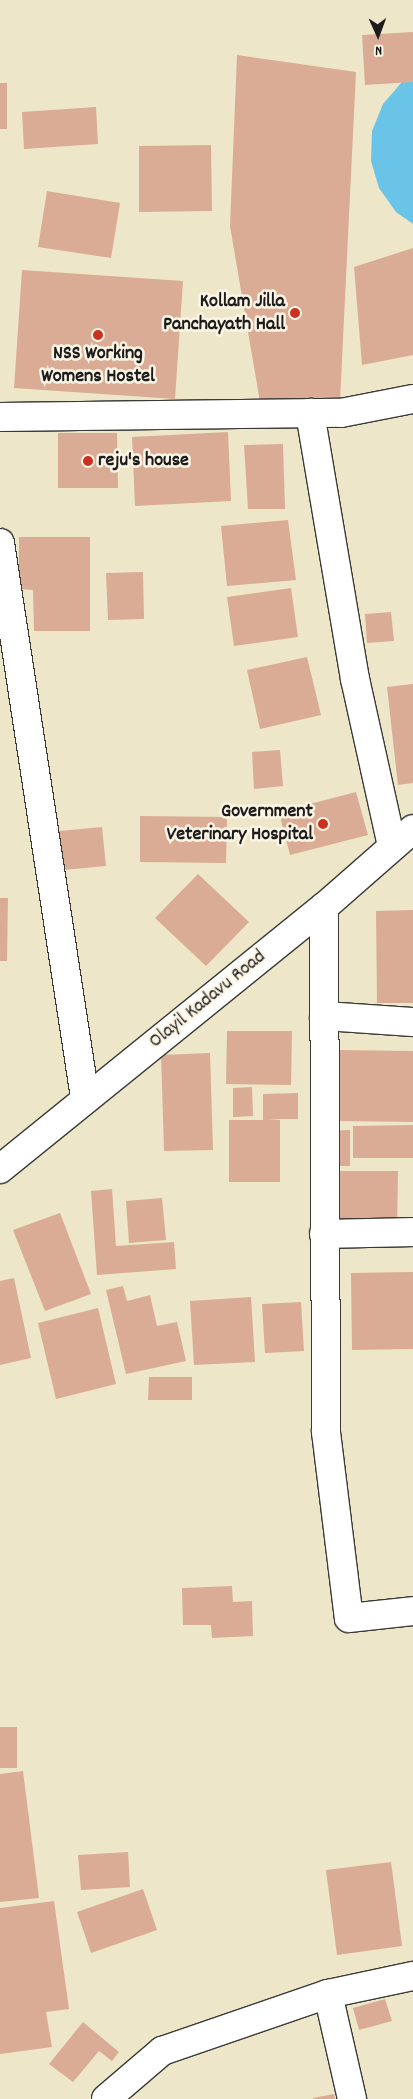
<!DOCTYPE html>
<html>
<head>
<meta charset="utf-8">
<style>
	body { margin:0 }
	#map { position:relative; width:413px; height:2099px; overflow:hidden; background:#ede6c8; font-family:Dekko,sans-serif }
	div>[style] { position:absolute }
	.water>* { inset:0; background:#6ac4e8 }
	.building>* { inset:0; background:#dbac95 }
	.roads { filter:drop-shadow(1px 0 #3b3a36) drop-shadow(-1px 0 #3b3a36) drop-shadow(0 1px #3b3a36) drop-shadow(0 -1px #3b3a36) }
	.minor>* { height:28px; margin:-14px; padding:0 14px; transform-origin:14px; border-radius:14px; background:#fff }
	.dots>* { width:14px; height:14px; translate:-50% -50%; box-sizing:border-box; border:2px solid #fcf5e5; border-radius:50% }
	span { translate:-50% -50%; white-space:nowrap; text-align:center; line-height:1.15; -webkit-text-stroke:5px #fcf5e5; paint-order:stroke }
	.poi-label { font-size:20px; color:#1c1c1c; font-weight:700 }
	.right { translate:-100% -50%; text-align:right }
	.left { translate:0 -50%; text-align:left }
	.street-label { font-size:20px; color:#1c1c1c }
	.north { position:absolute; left:353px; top:10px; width:50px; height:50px; -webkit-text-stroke:4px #fcf5e5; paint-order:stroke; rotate:178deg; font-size:14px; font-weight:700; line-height:20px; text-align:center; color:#1c1c1c }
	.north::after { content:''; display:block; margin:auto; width:18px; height:22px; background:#1c1c1c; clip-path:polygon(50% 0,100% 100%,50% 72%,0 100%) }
</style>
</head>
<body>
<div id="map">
	<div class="water">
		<div style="clip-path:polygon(413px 76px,413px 224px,396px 212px,379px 188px,371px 161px,372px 131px,383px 104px,402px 82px)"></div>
	</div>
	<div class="building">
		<div style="clip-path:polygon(413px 32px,413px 82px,365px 85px,362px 35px)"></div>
		<div style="clip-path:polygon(237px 55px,356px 72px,340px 401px,260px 402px,230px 226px)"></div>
		<div style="clip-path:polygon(0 83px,7px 83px,7px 129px,0 129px)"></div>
		<div style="clip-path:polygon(96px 107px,98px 144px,24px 149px,22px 112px)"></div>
		<div style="clip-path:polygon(211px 145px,212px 211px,139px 212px,139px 146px)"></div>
		<div style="clip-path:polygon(47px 191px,120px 203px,111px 258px,38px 247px)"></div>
		<div style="clip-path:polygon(413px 248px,413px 355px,362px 365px,354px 267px)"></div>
		<div style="clip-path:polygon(22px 270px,183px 281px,175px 399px,14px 388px)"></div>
		<div style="clip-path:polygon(228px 432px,231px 501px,135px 506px,132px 437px)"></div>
		<div style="clip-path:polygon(58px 433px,117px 433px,118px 488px,58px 488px)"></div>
		<div style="clip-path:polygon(283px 444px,285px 509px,248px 509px,244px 445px)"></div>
		<div style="clip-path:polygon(288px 520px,296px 580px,227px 586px,221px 526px)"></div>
		<div style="clip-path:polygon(19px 537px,90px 537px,90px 631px,34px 631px,33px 590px,19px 589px)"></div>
		<div style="clip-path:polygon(143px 572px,144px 619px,108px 620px,106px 573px)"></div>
		<div style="clip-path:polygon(291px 588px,298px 637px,234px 646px,227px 597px)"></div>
		<div style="clip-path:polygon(391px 612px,394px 641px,367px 643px,365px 614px)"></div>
		<div style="clip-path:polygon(307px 657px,321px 715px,260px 729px,247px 670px)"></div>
		<div style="clip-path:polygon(413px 684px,413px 783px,398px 785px,387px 687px)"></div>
		<div style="clip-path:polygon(280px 750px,283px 786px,254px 789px,252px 752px)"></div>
		<div style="clip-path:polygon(356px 792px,368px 835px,290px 855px,279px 812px)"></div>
		<div style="clip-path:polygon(140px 816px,227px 817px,226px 863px,140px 862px)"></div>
		<div style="clip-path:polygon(102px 827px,106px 866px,63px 870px,59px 831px)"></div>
		<div style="clip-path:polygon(198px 874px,249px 922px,206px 966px,155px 918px)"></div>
		<div style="clip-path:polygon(0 898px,8px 898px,7px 961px,0 961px)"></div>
		<div style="clip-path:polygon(413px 910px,413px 1003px,377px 1003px,376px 911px)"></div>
		<div style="clip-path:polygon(227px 1031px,292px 1031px,291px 1085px,226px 1084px)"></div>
		<div style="clip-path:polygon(338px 1050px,413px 1051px,413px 1122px,338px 1121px)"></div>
		<div style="clip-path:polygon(210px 1053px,213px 1150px,164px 1151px,161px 1055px)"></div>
		<div style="clip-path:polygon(252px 1087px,253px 1116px,233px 1117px,233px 1088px)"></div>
		<div style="clip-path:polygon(298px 1093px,298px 1119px,268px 1119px,280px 1120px,280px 1182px,229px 1182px,229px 1120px,263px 1120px,263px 1094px)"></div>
		<div style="clip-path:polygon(413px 1125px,413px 1158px,353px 1158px,353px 1126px)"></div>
		<div style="clip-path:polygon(350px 1130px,350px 1166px,319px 1166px,319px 1131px)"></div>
		<div style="clip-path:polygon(325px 1171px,398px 1171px,397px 1230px,325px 1230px)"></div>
		<div style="clip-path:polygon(112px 1189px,116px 1246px,174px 1242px,176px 1269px,97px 1275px,91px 1191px)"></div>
		<div style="clip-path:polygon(162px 1198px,166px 1240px,129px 1243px,126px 1201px)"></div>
		<div style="clip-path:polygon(60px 1213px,91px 1294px,45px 1311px,13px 1230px)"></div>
		<div style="clip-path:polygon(413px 1272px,413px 1349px,352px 1350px,351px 1273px)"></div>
		<div style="clip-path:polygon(14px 1278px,31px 1358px,0 1365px,0 1281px)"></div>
		<div style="clip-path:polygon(123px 1286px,127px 1301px,150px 1295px,157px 1326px,177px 1322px,186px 1361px,126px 1374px,106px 1290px)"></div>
		<div style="clip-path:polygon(251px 1297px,255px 1362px,194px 1365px,190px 1301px)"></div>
		<div style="clip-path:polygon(301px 1302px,304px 1351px,265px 1353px,262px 1304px)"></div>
		<div style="clip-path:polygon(98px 1308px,116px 1384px,56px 1399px,38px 1323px)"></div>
		<div style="clip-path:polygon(149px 1377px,192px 1377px,192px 1400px,148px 1400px)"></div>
		<div style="clip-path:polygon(232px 1586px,233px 1602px,252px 1601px,253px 1636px,212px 1638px,211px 1625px,183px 1625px,182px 1588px)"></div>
		<div style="clip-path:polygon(0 1727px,17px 1727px,17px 1768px,0 1768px)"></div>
		<div style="clip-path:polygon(23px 1771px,39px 1898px,0 1902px,0 1774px)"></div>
		<div style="clip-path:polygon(128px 1852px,130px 1887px,81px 1890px,78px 1855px)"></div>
		<div style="clip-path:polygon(391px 1862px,402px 1946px,337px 1955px,326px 1870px)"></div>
		<div style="clip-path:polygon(143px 1889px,157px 1930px,91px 1953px,77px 1912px)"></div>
		<div style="clip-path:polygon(54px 1901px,69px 2009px,46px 2012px,52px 2047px,0 2054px,0 1908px)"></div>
		<div style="clip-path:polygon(385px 1999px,392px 2021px,359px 2030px,353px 2008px)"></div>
		<div style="clip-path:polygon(83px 2022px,119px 2052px,112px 2061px,99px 2051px,73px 2082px,49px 2064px)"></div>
		<div style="clip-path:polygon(334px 2094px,335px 2099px,313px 2099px,313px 2098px)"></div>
	</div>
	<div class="roads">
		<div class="minor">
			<div style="left:310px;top:413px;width:270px;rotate:80.4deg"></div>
			<div style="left:355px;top:679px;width:171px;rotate:77.5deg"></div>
			<div style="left:0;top:417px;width:341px;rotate:-0.7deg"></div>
			<div style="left:341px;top:413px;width:73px;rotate:-11deg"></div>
			<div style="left:0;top:543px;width:561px;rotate:81.29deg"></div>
			<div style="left:324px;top:907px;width:525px;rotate:89.78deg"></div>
			<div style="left:326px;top:1432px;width:187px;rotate:83deg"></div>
			<div style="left:349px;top:1618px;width:64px;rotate:-6.2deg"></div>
			<div style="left:324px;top:1016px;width:89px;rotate:3.9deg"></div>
			<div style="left:0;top:1169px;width:417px;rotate:-39deg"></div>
			<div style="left:324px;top:907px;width:118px;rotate:-41.2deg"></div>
			<div style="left:324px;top:1234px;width:89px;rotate:-1.3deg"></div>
			<div style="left:328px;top:1994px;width:108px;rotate:77.1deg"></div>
			<div style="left:106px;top:2099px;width:74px;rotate:-40.6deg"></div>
			<div style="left:162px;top:2051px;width:176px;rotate:-19deg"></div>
			<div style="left:328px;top:1994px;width:87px;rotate:-12deg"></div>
		</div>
	</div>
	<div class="dots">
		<div style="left:295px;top:313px;background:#c8321e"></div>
		<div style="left:98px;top:335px;background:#c8321e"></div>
		<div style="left:88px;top:461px;background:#c8321e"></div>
		<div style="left:323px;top:824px;background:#c8321e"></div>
	</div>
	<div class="poi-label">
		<span class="right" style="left:285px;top:314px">Kollam Jilla<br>Panchayath Hall</span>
		<span style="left:98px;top:366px">NSS Working<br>Womens Hostel</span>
		<span class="left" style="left:98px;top:461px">reju's house</span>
		<span class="right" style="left:313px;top:824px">Government<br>Veterinary Hospital</span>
	</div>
	<div class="street-label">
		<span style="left:208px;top:1000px;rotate:-39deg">Olayil Kadavu Road</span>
	</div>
	<div class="north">N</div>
</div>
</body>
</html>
